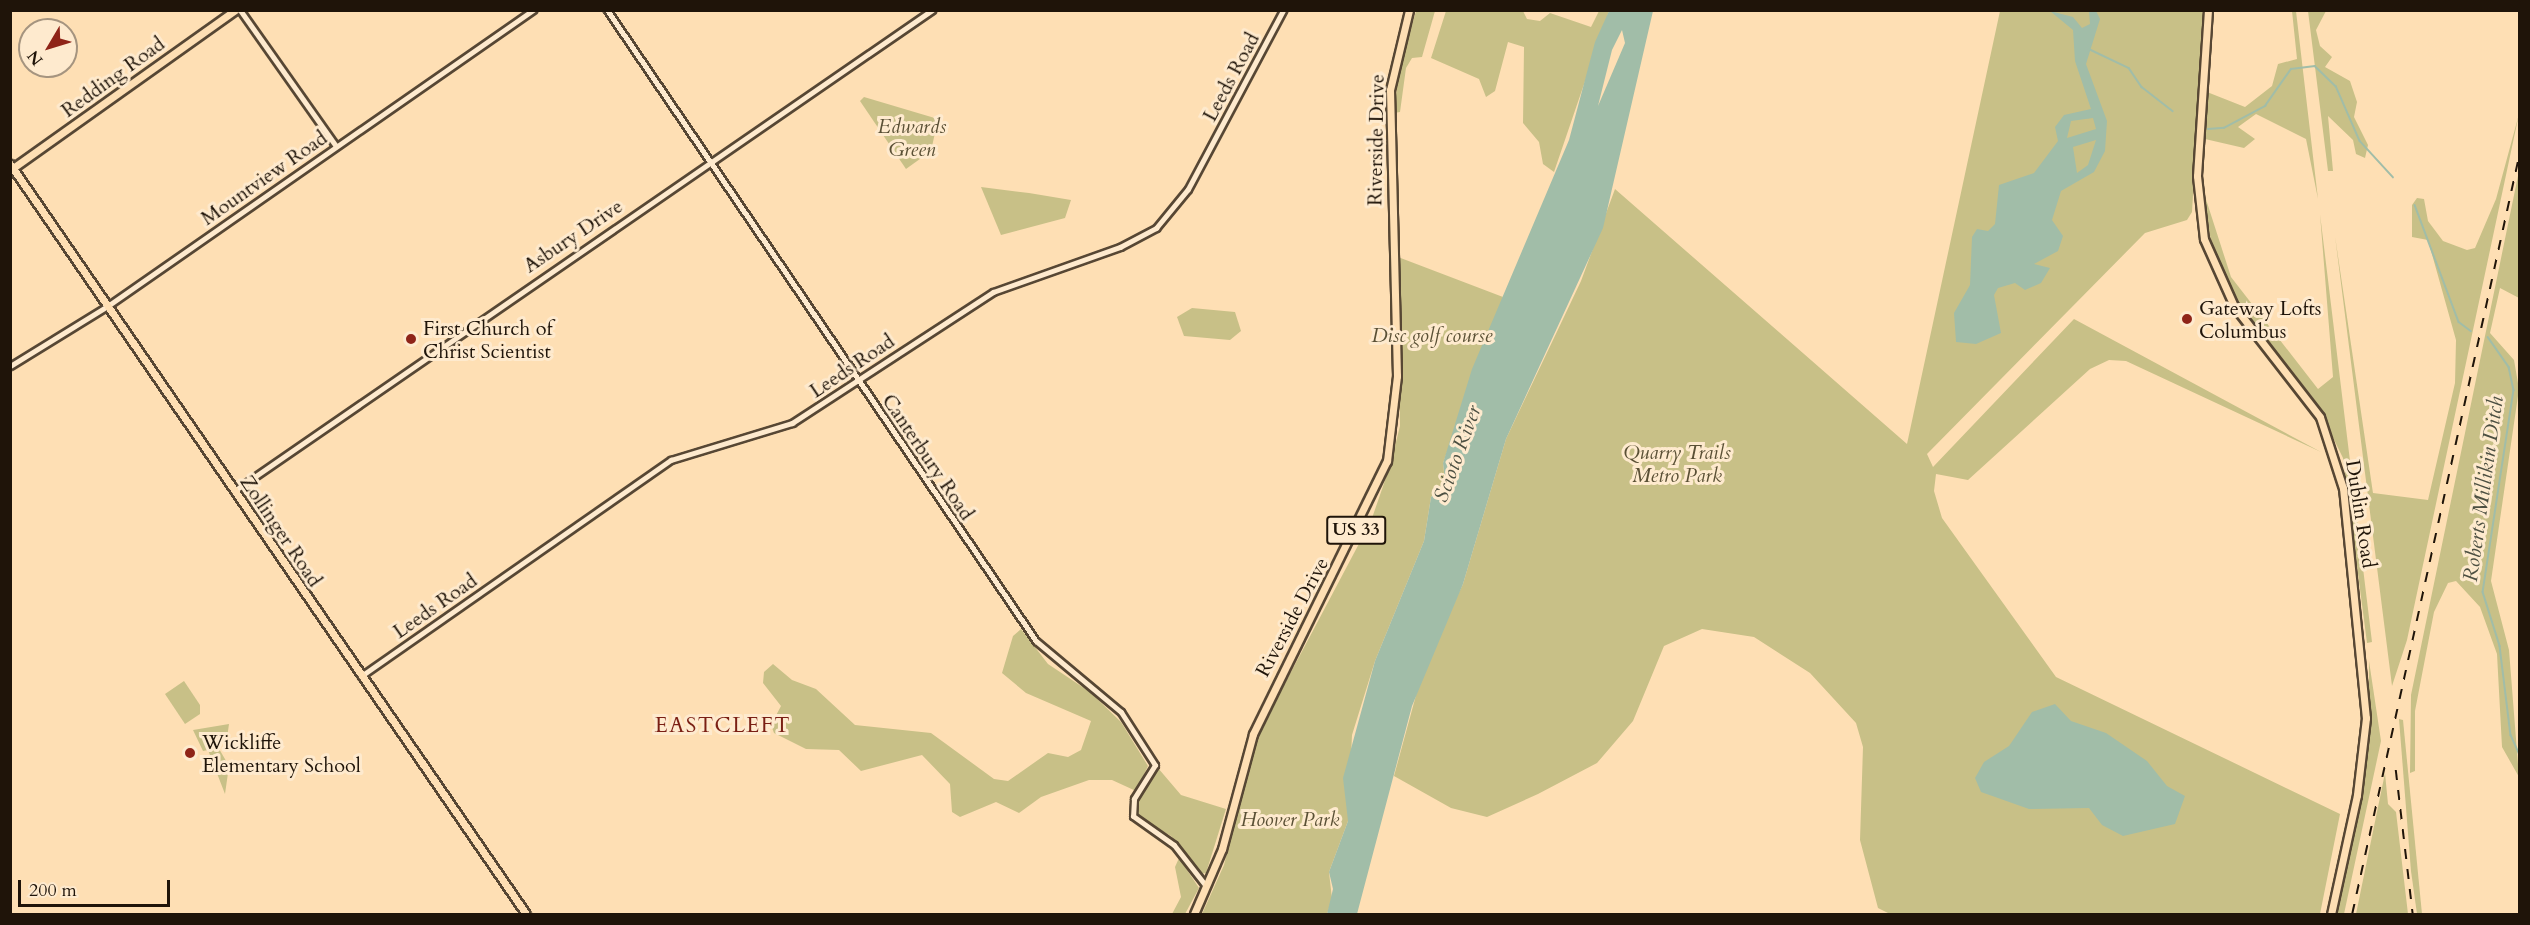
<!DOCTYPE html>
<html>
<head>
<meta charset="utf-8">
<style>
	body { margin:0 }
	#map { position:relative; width:2530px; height:925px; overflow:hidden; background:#fedfb4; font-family:Cardo,serif }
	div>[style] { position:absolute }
	.green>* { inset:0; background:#c8c087 }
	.water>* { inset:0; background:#a1bda8 }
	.stream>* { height:1.5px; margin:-0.75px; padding:0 0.75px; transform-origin:0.75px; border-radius:0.75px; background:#a1bda8 }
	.roads { filter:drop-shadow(2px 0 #574734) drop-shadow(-2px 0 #574734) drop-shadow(0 2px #574734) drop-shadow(0 -2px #574734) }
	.minor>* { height:5px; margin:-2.5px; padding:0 2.5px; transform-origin:2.5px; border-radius:2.5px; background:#feeace }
	.major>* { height:7px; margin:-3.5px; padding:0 3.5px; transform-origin:3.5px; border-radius:3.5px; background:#fedfb4 }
	.rail>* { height:1.5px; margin-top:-0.75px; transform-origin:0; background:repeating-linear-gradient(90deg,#1f1409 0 10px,transparent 0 20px) }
	.dots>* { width:16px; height:16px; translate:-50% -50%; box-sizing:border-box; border:3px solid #feeace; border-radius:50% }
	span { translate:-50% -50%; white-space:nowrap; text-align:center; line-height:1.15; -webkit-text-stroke:6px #feeace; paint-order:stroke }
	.shield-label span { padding:2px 4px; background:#feeace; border:2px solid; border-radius:4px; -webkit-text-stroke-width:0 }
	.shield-label { font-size:18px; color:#1f1409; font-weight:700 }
	.street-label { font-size:20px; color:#1f1409 }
	.park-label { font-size:20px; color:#5a5035; font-style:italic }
	.poi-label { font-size:20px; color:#1f1409 }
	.left { translate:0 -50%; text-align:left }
	.water-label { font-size:21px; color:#4c4f41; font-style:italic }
	.neighbourhood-label { font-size:21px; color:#7a1f14; letter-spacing:1.5px }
	.frame { position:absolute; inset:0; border:12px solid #1f1409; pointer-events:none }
	.north { position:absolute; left:18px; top:18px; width:60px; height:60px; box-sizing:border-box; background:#feeace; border:2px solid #a5947f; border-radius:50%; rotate:232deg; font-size:16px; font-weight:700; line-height:24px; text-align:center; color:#1f1409 }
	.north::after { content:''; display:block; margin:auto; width:21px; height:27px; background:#8f2418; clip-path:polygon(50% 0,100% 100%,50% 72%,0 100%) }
	.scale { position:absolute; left:18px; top:880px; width:152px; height:27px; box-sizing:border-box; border:3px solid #1f1409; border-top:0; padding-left:8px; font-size:18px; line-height:21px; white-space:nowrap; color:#1f1409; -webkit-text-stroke:4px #feeace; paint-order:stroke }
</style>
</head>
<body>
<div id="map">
	<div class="green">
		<div style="clip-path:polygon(1416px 11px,1435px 11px,1422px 57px,1412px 58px,1406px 68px,1400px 112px,1394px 113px,1399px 70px)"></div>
		<div style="clip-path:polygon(1446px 11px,1523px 11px,1527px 19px,1540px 21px,1550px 13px,1591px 27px,1599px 11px,1609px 11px,1554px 172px,1543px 164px,1539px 142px,1523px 123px,1524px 47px,1508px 42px,1495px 91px,1486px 97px,1479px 79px,1431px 58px)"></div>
		<div style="clip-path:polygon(2000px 11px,2204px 11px,2192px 212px,2187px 220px,2145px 233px,1927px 454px,1933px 467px,2074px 319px,2321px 452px,2126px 361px,2109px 360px,2090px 369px,1968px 480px,1936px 474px,1934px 491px,1942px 518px,2056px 677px,2340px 814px,2320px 914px,1890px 914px,1878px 908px,1860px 840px,1863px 747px,1856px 723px,1810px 673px,1754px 637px,1702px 629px,1664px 646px,1633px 721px,1597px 763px,1538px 794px,1487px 817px,1451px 808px,1394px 776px,1424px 666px,1463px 584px,1506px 439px,1581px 281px,1615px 189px,1907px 444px)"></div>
		<div style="clip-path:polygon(2292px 11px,2296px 11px,2318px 199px,2306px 139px,2256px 114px,2238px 127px,2255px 139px,2244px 148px,2205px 139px,2207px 92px,2245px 107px,2272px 86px,2278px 64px,2297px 59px)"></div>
		<div style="clip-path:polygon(2308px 11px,2326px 11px,2316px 30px,2320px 46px,2332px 57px,2325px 67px,2350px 81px,2357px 102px,2354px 117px,2368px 145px,2365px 158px,2356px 154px,2353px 140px,2328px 116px,2333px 171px,2328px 171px)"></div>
		<div style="clip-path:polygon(864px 97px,938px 119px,931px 151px,906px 169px,860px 101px)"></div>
		<div style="clip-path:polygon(2519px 114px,2407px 640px,2392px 686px,2335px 236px,2373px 493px,2428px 500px,2455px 383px,2456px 340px,2428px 240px,2412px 237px,2412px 205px,2417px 198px,2424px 199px,2428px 221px,2443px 241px,2467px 250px,2475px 248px,2496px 199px)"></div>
		<div style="clip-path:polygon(2519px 171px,2519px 298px,2500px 288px,2490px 333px,2514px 360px,2519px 389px,2491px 581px,2509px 650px,2519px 777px,2502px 747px,2497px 654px,2480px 607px,2456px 581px,2448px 583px,2434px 612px,2415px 711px,2415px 771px,2410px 773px,2411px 695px)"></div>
		<div style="clip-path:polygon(981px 187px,1029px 193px,1071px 200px,1065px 218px,1001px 235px)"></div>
		<div style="clip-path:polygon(2203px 190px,2231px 277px,2318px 389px,2333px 377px,2320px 214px,2372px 642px,2367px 643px,2343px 458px,2314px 399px,2232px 295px,2213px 255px)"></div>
		<div style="clip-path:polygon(1398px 257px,1503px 297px,1443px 463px,1445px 481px,1431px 497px,1424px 541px,1375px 661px,1352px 735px,1348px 821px,1329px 872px,1332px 899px,1327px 914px,1202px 914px,1224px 865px,1255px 740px,1371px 521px,1390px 466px,1400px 426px)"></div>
		<div style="clip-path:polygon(1192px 308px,1235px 312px,1241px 331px,1230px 340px,1184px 336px,1177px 317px)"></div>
		<div style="clip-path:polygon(1021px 629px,1048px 664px,1090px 692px,1121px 722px,1148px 766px,1136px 791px,1112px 780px,1089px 780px,1041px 797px,1019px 813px,996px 802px,960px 817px,952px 812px,950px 784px,922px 755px,861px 771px,839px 750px,806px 749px,774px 733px,771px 725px,781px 706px,763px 683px,764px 672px,773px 664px,792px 680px,816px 689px,855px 725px,931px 733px,994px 779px,1008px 781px,1048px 753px,1068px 757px,1081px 750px,1091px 721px,1026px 693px,1002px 673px,1013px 636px)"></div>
		<div style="clip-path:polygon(2369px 661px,2381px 741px,2344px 914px,2336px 914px,2369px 740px)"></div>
		<div style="clip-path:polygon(184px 681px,200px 705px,200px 714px,185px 724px,165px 694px)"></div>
		<div style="clip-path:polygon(2399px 719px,2403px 720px,2422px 914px,2417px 914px,2411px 871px)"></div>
		<div style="clip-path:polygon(229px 724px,227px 738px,218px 747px,229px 766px,225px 794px,208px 750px,203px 751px,193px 730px)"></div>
		<div style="clip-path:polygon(1158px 768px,1181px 795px,1226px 809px,1206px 873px,1200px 874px,1171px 836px,1137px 816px,1136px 804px)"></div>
		<div style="clip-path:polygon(2385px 773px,2388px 804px,2396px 812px,2408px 914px,2356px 914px)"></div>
		<div style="clip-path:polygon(1179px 858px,1199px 888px,1185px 914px,1172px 914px,1181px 897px,1175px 867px)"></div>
	</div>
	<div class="water">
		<div style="clip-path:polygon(evenodd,1609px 11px,1653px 11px,1603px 228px,1506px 439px,1463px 584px,1412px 706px,1357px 914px,1327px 914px,1333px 889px,1329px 872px,1348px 821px,1343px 778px,1375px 661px,1424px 541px,1431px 497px,1445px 481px,1443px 463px,1472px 369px,1569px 140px,1595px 42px,1609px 11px,1622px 30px,1625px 43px,1598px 106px,1612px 50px,1622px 30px)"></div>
		<div style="clip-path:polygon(evenodd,2050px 11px,2073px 17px,2082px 28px,2090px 24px,2089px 11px,2096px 11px,2100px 19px,2086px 64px,2107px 121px,2105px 151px,2094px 172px,2061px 191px,2052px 220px,2063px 236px,2058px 251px,2034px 264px,2050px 268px,2041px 283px,2025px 290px,2015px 283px,1998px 288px,1994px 295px,2001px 333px,1976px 344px,1956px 342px,1954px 313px,1970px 285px,1972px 237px,1977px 229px,1988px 231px,1995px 224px,1999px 185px,2034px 173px,2058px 141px,2055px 127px,2064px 115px,2091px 109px,2075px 61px,2073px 30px,2050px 11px,2093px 118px,2096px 129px,2067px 138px,2071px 121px,2093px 118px,2050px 11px,2096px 140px,2088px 165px,2077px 173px,2073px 147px,2096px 140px)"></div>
		<div style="clip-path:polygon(2055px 704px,2071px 721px,2106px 733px,2147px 761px,2167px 786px,2185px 796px,2175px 824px,2123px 836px,2102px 825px,2089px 808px,2029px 809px,1981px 792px,1975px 778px,1984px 762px,2009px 746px,2032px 712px)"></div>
	</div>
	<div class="stream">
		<div style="left:2089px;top:49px;width:44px;rotate:25.4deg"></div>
		<div style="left:2129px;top:68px;width:23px;rotate:56deg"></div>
		<div style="left:2142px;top:87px;width:39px;rotate:38deg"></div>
		<div style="left:2208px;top:129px;width:16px;rotate:-4deg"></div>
		<div style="left:2224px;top:128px;width:47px;rotate:-28.2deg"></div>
		<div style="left:2265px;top:106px;width:45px;rotate:-54.9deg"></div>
		<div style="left:2291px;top:69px;width:24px;rotate:-7deg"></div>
		<div style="left:2315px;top:66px;width:29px;rotate:44deg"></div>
		<div style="left:2336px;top:86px;width:60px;rotate:66.4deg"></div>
		<div style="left:2360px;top:141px;width:49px;rotate:47.5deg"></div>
		<div style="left:2415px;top:205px;width:125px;rotate:69.4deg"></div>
		<div style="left:2459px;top:322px;width:15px;rotate:37deg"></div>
		<div style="left:2488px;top:337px;width:37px;rotate:55deg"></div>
		<div style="left:2509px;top:367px;width:24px;rotate:78deg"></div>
		<div style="left:2514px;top:390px;width:204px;rotate:98.7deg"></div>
		<div style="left:2483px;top:592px;width:57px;rotate:72.5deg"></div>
		<div style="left:2500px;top:646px;width:90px;rotate:83deg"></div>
		<div style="left:2511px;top:735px;width:22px;rotate:66deg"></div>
	</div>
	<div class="roads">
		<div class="minor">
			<div style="left:240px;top:10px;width:166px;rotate:54.8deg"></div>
			<div style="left:607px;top:10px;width:763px;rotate:55.79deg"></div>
			<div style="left:1036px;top:641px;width:111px;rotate:39.9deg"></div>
			<div style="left:1121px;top:712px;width:63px;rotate:57.3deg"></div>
			<div style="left:1155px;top:765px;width:40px;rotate:122deg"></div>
			<div style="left:1134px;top:799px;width:17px;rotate:93deg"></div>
			<div style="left:1133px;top:816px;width:50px;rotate:35.3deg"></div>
			<div style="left:1174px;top:845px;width:52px;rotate:52deg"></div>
			<div style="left:10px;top:366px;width:116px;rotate:-31.6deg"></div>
			<div style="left:109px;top:305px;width:517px;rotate:-34.83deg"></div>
			<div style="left:234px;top:491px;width:848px;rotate:-34.57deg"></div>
			<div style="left:361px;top:676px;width:378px;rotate:-34.9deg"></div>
			<div style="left:671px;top:460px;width:127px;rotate:-17deg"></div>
			<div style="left:792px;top:423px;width:240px;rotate:-33.1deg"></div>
			<div style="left:993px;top:292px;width:135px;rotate:-19.5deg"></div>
			<div style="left:1120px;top:247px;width:41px;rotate:-27.8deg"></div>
			<div style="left:1156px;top:228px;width:50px;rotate:-50.6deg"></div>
			<div style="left:1188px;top:189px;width:203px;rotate:-62deg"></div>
		</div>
		<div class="major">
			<div style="left:2208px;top:10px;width:166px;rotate:93.8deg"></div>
			<div style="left:2197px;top:176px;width:63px;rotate:83.7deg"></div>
			<div style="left:2204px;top:239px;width:73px;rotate:65.9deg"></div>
			<div style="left:2234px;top:306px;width:140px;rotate:52.2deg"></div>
			<div style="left:2320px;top:417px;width:75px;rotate:72.1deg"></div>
			<div style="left:2343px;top:488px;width:231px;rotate:84.3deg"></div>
			<div style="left:2366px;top:718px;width:78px;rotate:96.7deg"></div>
			<div style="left:2357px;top:795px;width:122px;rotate:102.3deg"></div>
			<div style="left:10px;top:164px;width:910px;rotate:55.47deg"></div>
			<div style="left:10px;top:170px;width:276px;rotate:-35.4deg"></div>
			<div style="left:1194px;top:914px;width:71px;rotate:-66.7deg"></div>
			<div style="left:1222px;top:849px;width:119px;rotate:-74.9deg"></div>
			<div style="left:1253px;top:734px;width:304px;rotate:-63.9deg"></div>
			<div style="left:1387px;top:461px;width:86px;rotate:-83.3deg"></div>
			<div style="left:1397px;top:376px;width:286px;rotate:-91.4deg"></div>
			<div style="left:1390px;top:90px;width:82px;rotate:-76.6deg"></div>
		</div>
	</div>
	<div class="rail">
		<div style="left:2396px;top:770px;width:145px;rotate:83.3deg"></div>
		<div style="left:2352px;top:914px;width:781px;rotate:-77.58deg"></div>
	</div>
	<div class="dots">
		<div style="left:2187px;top:319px;background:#8f2418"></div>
		<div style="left:411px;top:339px;background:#8f2418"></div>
		<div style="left:190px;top:753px;background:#8f2418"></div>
	</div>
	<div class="shield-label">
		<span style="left:1356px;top:530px">US 33</span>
	</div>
	<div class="street-label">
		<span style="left:113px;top:77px;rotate:-36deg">Redding Road</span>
		<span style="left:1231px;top:77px;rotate:-62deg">Leeds Road</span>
		<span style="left:1376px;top:140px;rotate:-89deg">Riverside Drive</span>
		<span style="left:264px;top:178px;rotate:-35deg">Mountview Road</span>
		<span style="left:573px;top:236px;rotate:-34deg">Asbury Drive</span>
		<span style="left:852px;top:366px;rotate:-34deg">Leeds Road</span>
		<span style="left:928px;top:457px;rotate:56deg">Canterbury Road</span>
		<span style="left:2361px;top:514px;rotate:81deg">Dublin Road</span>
		<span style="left:281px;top:531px;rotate:56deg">Zollinger Road</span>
		<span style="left:435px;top:606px;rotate:-35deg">Leeds Road</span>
		<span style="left:1292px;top:617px;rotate:-62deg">Riverside Drive</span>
	</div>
	<div class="park-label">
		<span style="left:912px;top:138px">Edwards<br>Green</span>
		<span style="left:1432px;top:335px">Disc golf course</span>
		<span style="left:1677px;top:464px">Quarry Trails<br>Metro Park</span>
		<span style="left:1290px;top:819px">Hoover Park</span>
	</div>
	<div class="poi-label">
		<span class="left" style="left:2199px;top:320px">Gateway Lofts<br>Columbus</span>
		<span class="left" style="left:423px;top:340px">First Church of<br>Christ Scientist</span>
		<span class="left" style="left:202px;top:754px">Wickliffe<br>Elementary School</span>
	</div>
	<div class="water-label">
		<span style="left:1458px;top:454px;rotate:-70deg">Scioto River</span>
		<span style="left:2484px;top:489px;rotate:-82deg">Roberts Millikin Ditch</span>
	</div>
	<div class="neighbourhood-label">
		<span style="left:723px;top:726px">EASTCLEFT</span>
	</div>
	<div class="frame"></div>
	<div class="north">N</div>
	<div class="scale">200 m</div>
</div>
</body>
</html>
